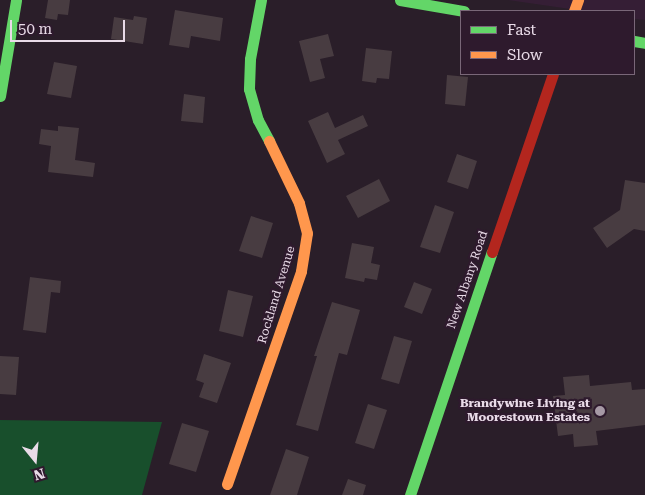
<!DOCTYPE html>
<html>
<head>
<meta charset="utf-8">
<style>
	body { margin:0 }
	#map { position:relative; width:645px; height:495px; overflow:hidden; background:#2a1e29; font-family:"Roboto Serif",serif }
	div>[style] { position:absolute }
	.built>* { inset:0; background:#351e35 }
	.forest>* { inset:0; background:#184f2c }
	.building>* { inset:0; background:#483c41 }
	.fast>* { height:11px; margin:-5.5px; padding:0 5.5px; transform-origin:5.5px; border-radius:5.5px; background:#63d668 }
	.slow>* { height:11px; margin:-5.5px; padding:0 5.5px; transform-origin:5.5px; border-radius:5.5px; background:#ff974d }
	.jam>* { height:11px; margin:-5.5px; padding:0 5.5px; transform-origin:5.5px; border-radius:5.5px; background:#b3261e }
	.dots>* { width:14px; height:14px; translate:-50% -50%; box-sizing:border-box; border:2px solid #2e1a2d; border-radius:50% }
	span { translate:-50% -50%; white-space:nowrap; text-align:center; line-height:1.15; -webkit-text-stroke:4.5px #2e1a2d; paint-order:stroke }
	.street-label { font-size:12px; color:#e9dbe8 }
	.poi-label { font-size:12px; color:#e9dbe8; font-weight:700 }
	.right { translate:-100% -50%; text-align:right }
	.legend { position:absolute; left:460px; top:10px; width:175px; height:65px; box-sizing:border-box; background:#2e1a2d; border:1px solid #796778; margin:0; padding:6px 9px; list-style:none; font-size:15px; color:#e9dbe8 }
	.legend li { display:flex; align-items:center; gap:10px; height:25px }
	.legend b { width:25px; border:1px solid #796778 }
	.north { position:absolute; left:10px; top:435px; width:50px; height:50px; -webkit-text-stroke:4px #2e1a2d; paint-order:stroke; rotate:163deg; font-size:14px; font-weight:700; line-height:20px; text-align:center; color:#e9dbe8 }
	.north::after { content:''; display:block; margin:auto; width:18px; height:22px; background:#e9dbe8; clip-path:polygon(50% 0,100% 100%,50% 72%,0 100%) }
	.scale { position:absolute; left:10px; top:20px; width:115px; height:22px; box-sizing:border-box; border:2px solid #e9dbe8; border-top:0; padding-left:6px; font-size:15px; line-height:18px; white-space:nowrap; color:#e9dbe8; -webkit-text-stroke:4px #2e1a2d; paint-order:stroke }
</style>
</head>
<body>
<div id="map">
	<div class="built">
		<div style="clip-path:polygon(508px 0,645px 0,645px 20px,634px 19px,634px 11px,584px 11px)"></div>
	</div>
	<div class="forest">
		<div style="clip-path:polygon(0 420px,162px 422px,142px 495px,0 495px)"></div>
	</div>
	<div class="building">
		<div style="clip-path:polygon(48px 0,70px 0,68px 15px,58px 14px,57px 20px,45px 18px)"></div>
		<div style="clip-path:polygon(175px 10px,223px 18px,220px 41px,191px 36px,189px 48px,169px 45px)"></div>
		<div style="clip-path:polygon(134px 16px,147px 18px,143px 44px,111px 39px,114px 17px,133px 20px)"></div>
		<div style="clip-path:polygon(328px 34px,334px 56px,320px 59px,325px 78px,310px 82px,299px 41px)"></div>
		<div style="clip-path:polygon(366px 48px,392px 51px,389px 79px,377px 78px,376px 83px,362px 81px)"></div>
		<div style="clip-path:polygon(54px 62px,77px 66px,71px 98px,47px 94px)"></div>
		<div style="clip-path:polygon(447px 75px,468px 77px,465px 106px,445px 104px)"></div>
		<div style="clip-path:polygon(184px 94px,205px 97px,203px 123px,181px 121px)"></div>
		<div style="clip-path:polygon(328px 112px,335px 128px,363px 115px,368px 126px,338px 140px,345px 154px,327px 163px,308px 121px)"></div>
		<div style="clip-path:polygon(58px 126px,79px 128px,75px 160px,95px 163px,93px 177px,48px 172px,51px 146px,39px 144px,41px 129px,58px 131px)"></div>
		<div style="clip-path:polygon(457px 154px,477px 161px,468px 189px,447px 182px)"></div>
		<div style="clip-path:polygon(379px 179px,390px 201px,358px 218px,346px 196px)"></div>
		<div style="clip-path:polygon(625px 180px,645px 183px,645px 231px,634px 229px,607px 248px,593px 228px,620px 210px)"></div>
		<div style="clip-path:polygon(435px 205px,454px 212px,440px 253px,420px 247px)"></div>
		<div style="clip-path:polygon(251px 216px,273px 223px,262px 258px,239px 251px)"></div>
		<div style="clip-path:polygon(352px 243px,374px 247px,371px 263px,380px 265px,377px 280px,365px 278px,364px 282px,345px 278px)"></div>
		<div style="clip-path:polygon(30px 277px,61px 281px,60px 293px,51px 292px,46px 333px,23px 330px)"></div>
		<div style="clip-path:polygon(414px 282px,432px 289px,422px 314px,404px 307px)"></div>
		<div style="clip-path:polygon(228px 290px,253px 296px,243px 337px,219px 331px)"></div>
		<div style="clip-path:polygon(332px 302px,360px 310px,347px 355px,339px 353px,318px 431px,296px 425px,317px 356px,314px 356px)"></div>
		<div style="clip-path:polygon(394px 336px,412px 341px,399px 384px,381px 379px)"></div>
		<div style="clip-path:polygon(204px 354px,231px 363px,217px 403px,199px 397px,204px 383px,196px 380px)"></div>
		<div style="clip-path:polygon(0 356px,19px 357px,16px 395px,0 394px)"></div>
		<div style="clip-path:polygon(589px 375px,590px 386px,631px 382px,632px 390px,645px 389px,645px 425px,596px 431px,598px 445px,574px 447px,573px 434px,558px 436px,553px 396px,565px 395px,563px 377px)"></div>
		<div style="clip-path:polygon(368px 404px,387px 410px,374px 449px,355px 443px)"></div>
		<div style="clip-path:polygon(182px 423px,209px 431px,196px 472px,169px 464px)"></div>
		<div style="clip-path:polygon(286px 449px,309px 457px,297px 495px,270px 495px)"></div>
		<div style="clip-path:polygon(348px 479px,366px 485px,363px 495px,342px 495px)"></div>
	</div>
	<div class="fast">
		<div style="left:261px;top:0;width:60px;rotate:100.6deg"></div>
		<div style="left:250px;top:59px;width:30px;rotate:92deg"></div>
		<div style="left:249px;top:89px;width:32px;rotate:74deg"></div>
		<div style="left:258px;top:120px;width:24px;rotate:62deg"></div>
		<div style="left:400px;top:0;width:65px;rotate:9.8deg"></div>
		<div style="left:634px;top:41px;width:11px;rotate:10deg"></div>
		<div style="left:0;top:96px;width:97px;rotate:-80.5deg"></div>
		<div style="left:410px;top:495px;width:256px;rotate:-71.4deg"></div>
	</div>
	<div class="slow">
		<div style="left:574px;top:11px;width:12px;rotate:-70deg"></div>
		<div style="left:227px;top:484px;width:225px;rotate:-70.8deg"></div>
		<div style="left:301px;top:271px;width:38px;rotate:-81deg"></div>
		<div style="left:307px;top:233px;width:31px;rotate:-105deg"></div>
		<div style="left:299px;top:203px;width:69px;rotate:-115.8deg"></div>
	</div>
	<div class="jam">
		<div style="left:492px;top:252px;width:188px;rotate:-71.1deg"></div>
	</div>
	<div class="dots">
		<div style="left:600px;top:411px;background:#a699a5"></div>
	</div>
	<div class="street-label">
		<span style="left:468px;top:280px;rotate:-71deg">New Albany Road</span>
		<span style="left:277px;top:295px;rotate:-73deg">Rockland Avenue</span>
	</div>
	<div class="poi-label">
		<span class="right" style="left:590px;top:411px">Brandywine Living at<br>Moorestown Estates</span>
	</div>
	<ul class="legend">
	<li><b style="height:6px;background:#63d668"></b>Fast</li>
	<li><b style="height:6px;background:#ff974d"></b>Slow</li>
	</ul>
	<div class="north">N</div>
	<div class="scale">50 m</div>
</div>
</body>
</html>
